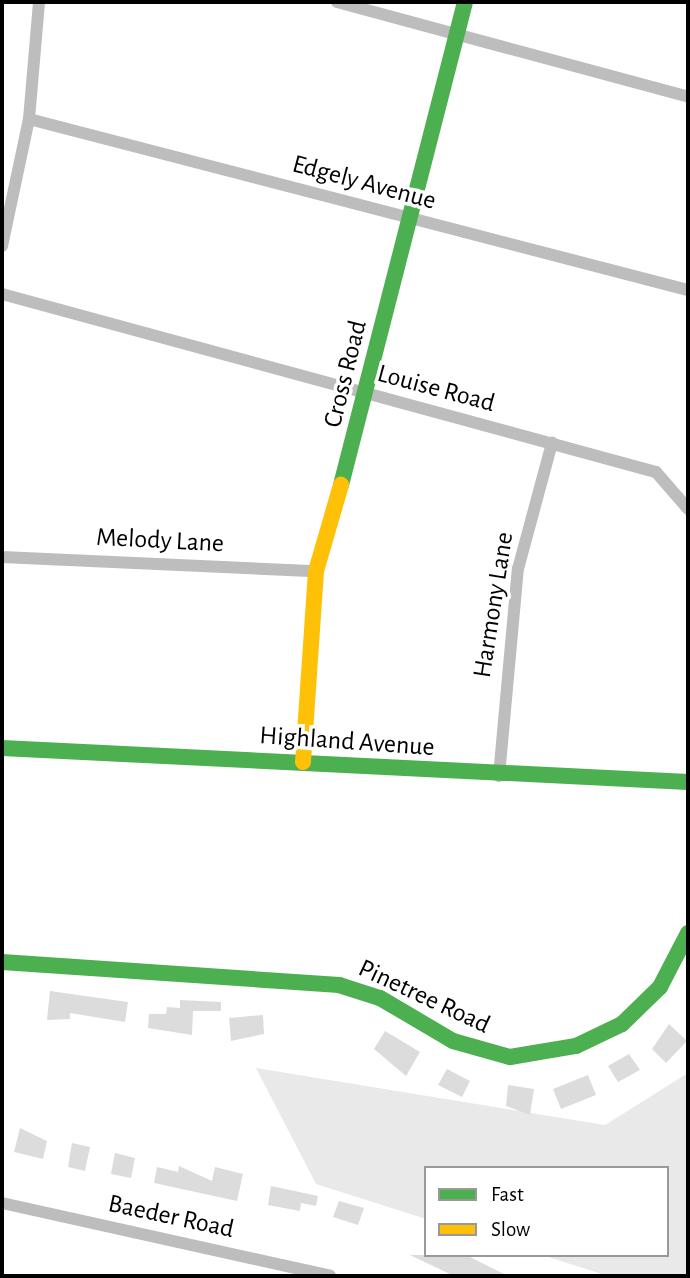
<!DOCTYPE html>
<html>
<head>
<meta charset="utf-8">
<style>
	body { margin:0 }
	#map { position:relative; width:690px; height:1278px; overflow:hidden; background:#fff; font-family:"Alegreya Sans",sans-serif }
	div>[style] { position:absolute }
	.green>* { inset:0; background:#e9e9e9 }
	.building>* { inset:0; background:#dcdcdc }
	.street>* { height:12px; margin:-6px; padding:0 6px; transform-origin:6px; border-radius:6px; background:#bdbdbd }
	.fast>* { height:16px; margin:-8px; padding:0 8px; transform-origin:8px; border-radius:8px; background:#4caf50 }
	.slow>* { height:16px; margin:-8px; padding:0 8px; transform-origin:8px; border-radius:8px; background:#ffc107 }
	span { translate:-50% -50%; white-space:nowrap; text-align:center; line-height:1.15; -webkit-text-stroke:7px #fff; paint-order:stroke }
	.street-label { font-size:26px; color:#000 }
	.frame { position:absolute; inset:0; border:4px solid #000; pointer-events:none }
	.legend { position:absolute; left:424px; top:1166px; width:245px; height:91px; box-sizing:border-box; background:#fff; border:2px solid #999; margin:0; padding:9px 12px; list-style:none; font-size:21px; color:#000 }
	.legend li { display:flex; align-items:center; gap:14px; height:35px }
	.legend b { width:35px; border:2px solid #999 }
</style>
</head>
<body>
<div id="map">
	<div class="green">
		<div style="clip-path:polygon(256px 1068px,605px 1125px,688px 1073px,688px 1276px,608px 1276px,542px 1255px,667px 1255px,667px 1168px,426px 1168px,426px 1219px,316px 1184px)"></div>
	</div>
	<div class="building">
		<div style="clip-path:polygon(50px 991px,128px 1002px,125px 1022px,70px 1013px,70px 1019px,47px 1020px)"></div>
		<div style="clip-path:polygon(180px 1000px,221px 1002px,221px 1011px,193px 1011px,192px 1035px,148px 1028px,149px 1014px,166px 1014px,167px 1007px,180px 1008px)"></div>
		<div style="clip-path:polygon(263px 1015px,264px 1034px,231px 1041px,229px 1018px)"></div>
		<div style="clip-path:polygon(669px 1024px,687px 1041px,666px 1063px,652px 1049px)"></div>
		<div style="clip-path:polygon(385px 1031px,420px 1052px,406px 1076px,374px 1049px)"></div>
		<div style="clip-path:polygon(629px 1054px,640px 1070px,618px 1082px,608px 1066px)"></div>
		<div style="clip-path:polygon(447px 1069px,470px 1081px,462px 1097px,438px 1085px)"></div>
		<div style="clip-path:polygon(588px 1075px,596px 1095px,561px 1109px,553px 1089px)"></div>
		<div style="clip-path:polygon(508px 1085px,534px 1089px,530px 1115px,506px 1106px)"></div>
		<div style="clip-path:polygon(20px 1128px,47px 1141px,43px 1159px,14px 1152px)"></div>
		<div style="clip-path:polygon(72px 1143px,90px 1147px,85px 1171px,68px 1167px)"></div>
		<div style="clip-path:polygon(115px 1153px,135px 1158px,131px 1178px,111px 1174px)"></div>
		<div style="clip-path:polygon(179px 1166px,212px 1181px,215px 1167px,243px 1174px,237px 1201px,154px 1183px,157px 1167px,178px 1172px)"></div>
		<div style="clip-path:polygon(271px 1186px,318px 1196px,316px 1206px,301px 1203px,300px 1211px,268px 1205px)"></div>
		<div style="clip-path:polygon(339px 1201px,364px 1208px,358px 1225px,333px 1217px)"></div>
		<div style="clip-path:polygon(410px 1255px,466px 1255px,508px 1276px,454px 1276px)"></div>
	</div>
	<div class="street">
		<div style="left:337px;top:2px;width:364px;rotate:15.1deg"></div>
		<div style="left:29px;top:119px;width:681px;rotate:14.55deg"></div>
		<div style="left:2px;top:246px;width:130px;rotate:-78deg"></div>
		<div style="left:29px;top:119px;width:117px;rotate:-85.1deg"></div>
		<div style="left:2px;top:294px;width:678px;rotate:15.23deg"></div>
		<div style="left:656px;top:472px;width:49px;rotate:49.1deg"></div>
		<div style="left:2px;top:557px;width:314px;rotate:2.6deg"></div>
		<div style="left:499px;top:776px;width:208px;rotate:-84.8deg"></div>
		<div style="left:518px;top:569px;width:131px;rotate:-74.9deg"></div>
		<div style="left:2px;top:1203px;width:336px;rotate:12.5deg"></div>
	</div>
	<div class="fast">
		<div style="left:341px;top:485px;width:499px;rotate:-75.6deg"></div>
		<div style="left:2px;top:748px;width:687px;rotate:2.84deg"></div>
		<div style="left:2px;top:962px;width:338px;rotate:3.9deg"></div>
		<div style="left:339px;top:985px;width:43px;rotate:17.6deg"></div>
		<div style="left:380px;top:998px;width:85px;rotate:30.5deg"></div>
		<div style="left:453px;top:1041px;width:59px;rotate:15.7deg"></div>
		<div style="left:510px;top:1057px;width:67px;rotate:-9.5deg"></div>
		<div style="left:576px;top:1046px;width:51px;rotate:-25.6deg"></div>
		<div style="left:622px;top:1024px;width:53px;rotate:-44.2deg"></div>
		<div style="left:660px;top:987px;width:61px;rotate:-62.6deg"></div>
	</div>
	<div class="slow">
		<div style="left:303px;top:762px;width:191px;rotate:-86.1deg"></div>
		<div style="left:316px;top:571px;width:90px;rotate:-73.8deg"></div>
	</div>
	<div class="street-label">
		<span style="left:364px;top:183px;rotate:15deg">Edgely Avenue</span>
		<span style="left:346px;top:374px;rotate:-76deg">Cross Road</span>
		<span style="left:436px;top:389px;rotate:15deg">Louise Road</span>
		<span style="left:160px;top:541px;rotate:3deg">Melody Lane</span>
		<span style="left:494px;top:605px;rotate:-81deg">Harmony Lane</span>
		<span style="left:347px;top:742px;rotate:4deg">Highland Avenue</span>
		<span style="left:424px;top:997px;rotate:25deg">Pinetree Road</span>
		<span style="left:171px;top:1217px;rotate:12deg">Baeder Road</span>
	</div>
	<div class="frame"></div>
	<ul class="legend">
	<li><b style="height:9px;background:#4caf50"></b>Fast</li>
	<li><b style="height:9px;background:#ffc107"></b>Slow</li>
	</ul>
</div>
</body>
</html>
